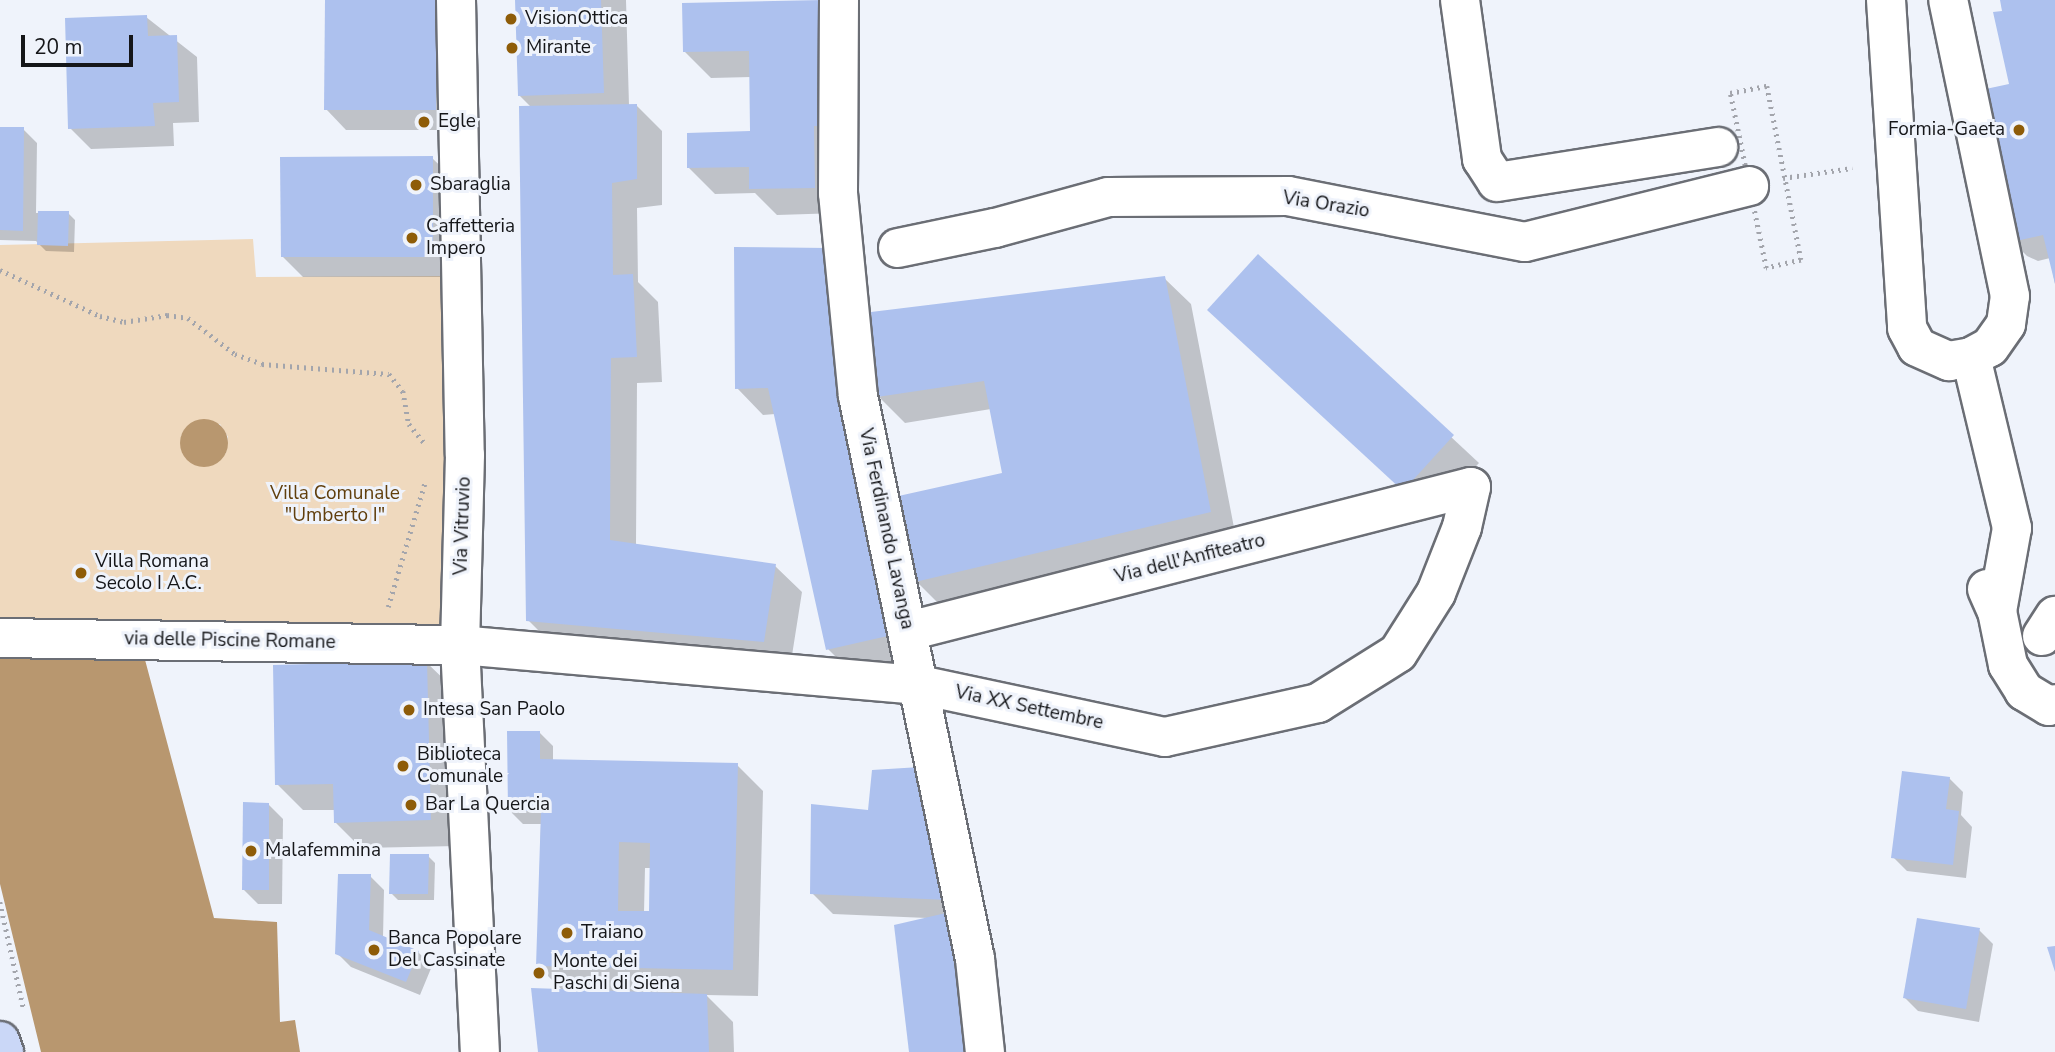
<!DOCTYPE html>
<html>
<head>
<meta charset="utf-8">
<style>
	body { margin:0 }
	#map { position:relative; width:2055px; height:1052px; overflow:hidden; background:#eff3fb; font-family:"Nunito Sans",sans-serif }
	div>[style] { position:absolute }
	.green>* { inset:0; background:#efd9be }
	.water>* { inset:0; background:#b8976f }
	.round { border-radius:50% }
	.shadow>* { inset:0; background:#0003 }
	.building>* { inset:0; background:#adc1ee }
	.path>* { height:4.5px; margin-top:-2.25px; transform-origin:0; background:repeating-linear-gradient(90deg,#a3a5ac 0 2px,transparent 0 7px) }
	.roads { filter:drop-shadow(2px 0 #6b6e75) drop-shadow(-2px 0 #6b6e75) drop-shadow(0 2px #6b6e75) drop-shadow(0 -2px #6b6e75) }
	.minor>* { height:38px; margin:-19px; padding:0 19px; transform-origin:19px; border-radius:19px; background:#fff }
	.major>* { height:38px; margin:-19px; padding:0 19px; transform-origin:19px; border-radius:19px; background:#cad7f7 }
	.dots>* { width:19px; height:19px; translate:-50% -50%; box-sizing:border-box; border:4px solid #eff3fb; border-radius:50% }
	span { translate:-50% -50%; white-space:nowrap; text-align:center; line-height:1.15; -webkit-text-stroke:6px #eff3fb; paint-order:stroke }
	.poi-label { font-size:19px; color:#151619 }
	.left { translate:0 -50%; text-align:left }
	.right { translate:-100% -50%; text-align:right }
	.street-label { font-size:19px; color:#151619 }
	.park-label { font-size:19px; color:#613f0d }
	.scale { position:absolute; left:21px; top:35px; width:112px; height:32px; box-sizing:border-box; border:4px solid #151619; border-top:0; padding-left:9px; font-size:21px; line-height:24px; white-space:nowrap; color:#151619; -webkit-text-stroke:5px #eff3fb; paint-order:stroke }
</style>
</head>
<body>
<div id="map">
	<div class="green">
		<div style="clip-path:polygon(evenodd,253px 239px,256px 277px,453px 276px,457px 626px,0 625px,0 245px,253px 239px,220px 424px,228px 437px,226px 453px,215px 464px,200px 466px,181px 444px,181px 436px,185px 429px,220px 424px)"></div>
	</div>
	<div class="water">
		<div class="round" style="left:180px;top:419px;width:48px;height:48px"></div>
		<div style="clip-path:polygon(0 650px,144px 656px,214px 918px,277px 922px,280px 1022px,295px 1020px,300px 1052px,41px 1052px,0 884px)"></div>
	</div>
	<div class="shadow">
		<div style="clip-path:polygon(327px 0,456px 0,455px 130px,346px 130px,326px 109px)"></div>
		<div style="clip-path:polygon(516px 0,626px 0,629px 105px,636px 105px,662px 131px,662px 205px,637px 208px,638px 282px,658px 302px,662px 382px,637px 383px,636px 546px,775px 566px,802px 592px,790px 668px,554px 646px,528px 620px,532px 108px,519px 95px)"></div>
		<div style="clip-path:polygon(2001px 0,2055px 0,2055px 284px,2050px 258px,2038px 261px,2027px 256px,2006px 235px,2011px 85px)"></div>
		<div style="clip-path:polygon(822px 2px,840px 213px,777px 215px,755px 193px,715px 194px,689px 168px,752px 133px,751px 77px,711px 78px,685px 52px)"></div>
		<div style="clip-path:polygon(146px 17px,197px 57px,199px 122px,173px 123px,174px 146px,91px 149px,70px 128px)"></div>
		<div style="clip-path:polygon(0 129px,23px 129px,37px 143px,36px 213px,68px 213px,75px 220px,74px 252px,46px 251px,36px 241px,0 240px)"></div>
		<div style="clip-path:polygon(432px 158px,453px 178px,453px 277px,303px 277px,283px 257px)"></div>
		<div style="clip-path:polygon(735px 249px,853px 276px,917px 661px,854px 675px,828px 649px,775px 414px,763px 415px,737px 388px)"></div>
		<div style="clip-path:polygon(1258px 257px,1479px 463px,1430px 515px,1210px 310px)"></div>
		<div style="clip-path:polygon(1164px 278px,1191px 304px,1236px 538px,942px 607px,916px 581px,1004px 475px,991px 409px,905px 423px,879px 397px)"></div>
		<div style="clip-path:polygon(426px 662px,453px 688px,457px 846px,361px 848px,335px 822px,335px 810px,303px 810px,277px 784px)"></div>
		<div style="clip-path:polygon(evenodd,539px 732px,553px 746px,553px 761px,737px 765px,763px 791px,758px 996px,706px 995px,733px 1022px,734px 1052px,539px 1052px,563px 991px,537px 965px,541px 824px,523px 824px,509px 810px,539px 732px,645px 868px,652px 868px,651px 913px,644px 913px,645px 868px)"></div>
		<div style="clip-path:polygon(919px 769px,989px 1052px,911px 1052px,927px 918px,833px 914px,812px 893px,870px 812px)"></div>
		<div style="clip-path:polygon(1949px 778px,1963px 792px,1961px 815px,1972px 827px,1966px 878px,1907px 871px,1893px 857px)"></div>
		<div style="clip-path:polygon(269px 805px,283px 819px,282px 904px,258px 904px,244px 890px)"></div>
		<div style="clip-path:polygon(428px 856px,435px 863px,434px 900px,398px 900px,391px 893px)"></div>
		<div style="clip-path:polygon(370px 876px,384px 890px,383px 938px,418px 952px,432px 966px,420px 995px,351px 967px,337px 953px)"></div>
		<div style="clip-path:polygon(1979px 930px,1993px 944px,1979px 1022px,1918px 1011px,1904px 997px)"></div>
	</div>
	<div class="building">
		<div style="clip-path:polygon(325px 0,436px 0,436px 110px,324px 110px)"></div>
		<div style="clip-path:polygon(515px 0,601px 0,604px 93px,518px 96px)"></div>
		<div style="clip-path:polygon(823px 0,825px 126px,814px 126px,815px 188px,749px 189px,749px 167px,687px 168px,687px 133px,750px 131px,749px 51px,683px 52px,682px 3px)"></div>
		<div style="clip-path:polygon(2000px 0,2055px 0,2055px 284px,2043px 235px,2016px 241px,1981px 90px,2009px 84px,1993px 12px,2002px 11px)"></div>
		<div style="clip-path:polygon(147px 15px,148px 36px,177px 35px,179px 102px,153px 103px,155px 126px,68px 129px,65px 18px)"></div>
		<div style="clip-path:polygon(637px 104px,637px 179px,612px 183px,613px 275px,633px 274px,637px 357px,611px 358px,610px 540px,776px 564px,764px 642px,526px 621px,519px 106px)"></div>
		<div style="clip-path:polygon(0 127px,24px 127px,23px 231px,0 230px)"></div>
		<div style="clip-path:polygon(433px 156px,433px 257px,281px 257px,280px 157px)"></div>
		<div style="clip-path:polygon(38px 211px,69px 211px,68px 246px,37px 245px)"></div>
		<div style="clip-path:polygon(734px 247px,828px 248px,829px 319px,892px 635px,826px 650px,768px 388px,735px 389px)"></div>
		<div style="clip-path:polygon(1258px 254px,1454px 435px,1403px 491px,1207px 310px)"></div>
		<div style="clip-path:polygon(1165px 276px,1211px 512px,915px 582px,894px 497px,1002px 473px,984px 381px,877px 397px,871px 312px)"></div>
		<div style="clip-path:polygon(427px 661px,431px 820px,334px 823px,333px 784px,275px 785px,273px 665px)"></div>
		<div style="clip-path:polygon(evenodd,507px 731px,540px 731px,540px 759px,738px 763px,733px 970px,536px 966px,541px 811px,508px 811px,507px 731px,619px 842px,650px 843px,649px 911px,618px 911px,619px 842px)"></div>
		<div style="clip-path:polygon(920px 767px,949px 900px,810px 894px,811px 804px,868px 810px,872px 770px)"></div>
		<div style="clip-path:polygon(1902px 771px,1950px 777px,1946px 809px,1959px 811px,1953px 865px,1891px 858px)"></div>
		<div style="clip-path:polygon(243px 802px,269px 803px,269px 890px,242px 890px)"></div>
		<div style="clip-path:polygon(390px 854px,429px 854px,428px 894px,389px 894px)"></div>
		<div style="clip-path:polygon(338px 874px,371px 874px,369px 930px,419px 951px,406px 982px,335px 954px)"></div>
		<div style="clip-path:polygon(946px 913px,968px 1052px,909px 1052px,894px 925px)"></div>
		<div style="clip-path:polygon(1917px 918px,1980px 928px,1966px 1009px,1903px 998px)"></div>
		<div style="clip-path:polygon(2055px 946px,2055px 972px,2047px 947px)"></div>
		<div style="clip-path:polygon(531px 988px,707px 994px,709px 1052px,538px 1052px)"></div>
	</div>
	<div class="path">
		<div style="left:1767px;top:86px;width:177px;rotate:78.9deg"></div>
		<div style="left:1801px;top:260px;width:36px;rotate:167deg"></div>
		<div style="left:1766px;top:268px;width:179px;rotate:-101.6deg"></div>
		<div style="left:1730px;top:93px;width:38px;rotate:-11deg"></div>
		<div style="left:1783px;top:178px;width:70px;rotate:-8.2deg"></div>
		<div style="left:0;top:270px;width:110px;rotate:24.7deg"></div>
		<div style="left:100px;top:316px;width:25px;rotate:14deg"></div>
		<div style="left:124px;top:322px;width:44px;rotate:-9.2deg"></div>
		<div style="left:167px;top:315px;width:21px;rotate:8deg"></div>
		<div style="left:188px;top:318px;width:59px;rotate:37.5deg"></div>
		<div style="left:235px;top:354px;width:29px;rotate:20deg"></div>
		<div style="left:262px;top:364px;width:127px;rotate:4.5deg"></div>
		<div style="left:389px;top:374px;width:22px;rotate:51deg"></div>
		<div style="left:403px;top:391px;width:34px;rotate:80deg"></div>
		<div style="left:409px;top:424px;width:27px;rotate:51deg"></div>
		<div style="left:388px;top:607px;width:130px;rotate:-73.5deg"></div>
		<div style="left:0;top:902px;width:111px;rotate:77.5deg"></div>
	</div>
	<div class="roads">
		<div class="minor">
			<div style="left:456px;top:0;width:455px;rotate:88.9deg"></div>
			<div style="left:465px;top:455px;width:190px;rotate:91.5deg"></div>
			<div style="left:460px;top:645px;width:407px;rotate:87.2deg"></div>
			<div style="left:839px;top:0;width:193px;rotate:90.3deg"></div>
			<div style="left:838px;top:193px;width:204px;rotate:84.4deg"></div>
			<div style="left:858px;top:396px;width:575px;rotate:78.26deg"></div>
			<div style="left:975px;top:959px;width:94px;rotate:83.9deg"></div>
			<div style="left:1460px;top:0;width:161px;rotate:82.1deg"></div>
			<div style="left:1482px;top:159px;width:27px;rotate:57deg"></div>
			<div style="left:1497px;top:182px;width:224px;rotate:-9deg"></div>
			<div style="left:1886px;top:0;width:329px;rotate:86.3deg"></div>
			<div style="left:1907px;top:328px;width:21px;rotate:62deg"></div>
			<div style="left:1917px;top:347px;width:35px;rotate:24deg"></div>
			<div style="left:1949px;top:361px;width:22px;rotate:-10deg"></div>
			<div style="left:1971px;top:357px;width:21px;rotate:-28deg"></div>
			<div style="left:1990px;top:347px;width:28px;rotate:-55deg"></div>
			<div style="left:2006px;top:324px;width:28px;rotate:-82deg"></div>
			<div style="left:2010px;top:296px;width:302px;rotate:-101.8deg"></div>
			<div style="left:898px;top:248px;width:99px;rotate:-11.7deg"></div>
			<div style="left:995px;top:228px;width:117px;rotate:-15.3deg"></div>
			<div style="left:1108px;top:197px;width:180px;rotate:-0.3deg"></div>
			<div style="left:1288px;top:196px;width:241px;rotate:11deg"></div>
			<div style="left:1525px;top:242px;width:231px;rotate:-14deg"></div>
			<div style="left:1971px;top:357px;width:176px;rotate:76.5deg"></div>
			<div style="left:2012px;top:528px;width:84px;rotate:100.2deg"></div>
			<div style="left:1987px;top:589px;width:24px;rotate:66deg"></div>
			<div style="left:1997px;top:611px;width:55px;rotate:78.5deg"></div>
			<div style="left:2008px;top:665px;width:31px;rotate:58deg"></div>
			<div style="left:2024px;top:691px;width:29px;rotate:31deg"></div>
			<div style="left:2049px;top:706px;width:6px;rotate:-18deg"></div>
			<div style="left:2042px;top:636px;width:24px;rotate:-57deg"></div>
			<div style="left:0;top:638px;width:460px;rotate:0.9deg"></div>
			<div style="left:460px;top:645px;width:462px;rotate:5deg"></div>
			<div style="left:920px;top:685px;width:250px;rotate:12deg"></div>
			<div style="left:1165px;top:737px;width:157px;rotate:-12.5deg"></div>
			<div style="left:1318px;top:703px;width:94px;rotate:-32deg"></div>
			<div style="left:1398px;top:653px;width:71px;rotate:-57.7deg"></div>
			<div style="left:1436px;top:593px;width:71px;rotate:-68.5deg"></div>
			<div style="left:1462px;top:527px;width:41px;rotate:-77.3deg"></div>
			<div style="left:1471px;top:487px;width:580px;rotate:165.63deg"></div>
		</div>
		<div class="major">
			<div style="left:0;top:1041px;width:12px;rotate:70deg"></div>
		</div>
	</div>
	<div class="dots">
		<div style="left:511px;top:19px;background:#8e5c08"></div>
		<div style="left:512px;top:48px;background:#8e5c08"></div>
		<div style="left:424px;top:122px;background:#8e5c08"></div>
		<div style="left:2019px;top:130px;background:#8e5c08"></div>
		<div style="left:416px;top:185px;background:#8e5c08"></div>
		<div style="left:412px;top:238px;background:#8e5c08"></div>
		<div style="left:81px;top:573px;background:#8e5c08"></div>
		<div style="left:409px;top:710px;background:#8e5c08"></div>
		<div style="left:403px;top:766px;background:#8e5c08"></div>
		<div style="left:411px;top:805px;background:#8e5c08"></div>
		<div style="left:251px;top:851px;background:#8e5c08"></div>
		<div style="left:567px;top:933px;background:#8e5c08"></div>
		<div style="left:374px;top:950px;background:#8e5c08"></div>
		<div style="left:539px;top:973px;background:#8e5c08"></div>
	</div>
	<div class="poi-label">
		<span class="left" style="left:525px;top:19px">VisionOttica</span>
		<span class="left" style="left:526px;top:48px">Mirante</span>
		<span class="left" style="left:438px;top:122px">Egle</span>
		<span class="right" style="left:2005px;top:130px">Formia-Gaeta</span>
		<span class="left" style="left:430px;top:185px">Sbaraglia</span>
		<span class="left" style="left:426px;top:238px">Caffetteria<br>Impero</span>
		<span class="left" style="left:95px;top:573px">Villa Romana<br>Secolo I A.C.</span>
		<span class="left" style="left:423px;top:710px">Intesa San Paolo</span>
		<span class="left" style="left:417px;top:766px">Biblioteca<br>Comunale</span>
		<span class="left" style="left:425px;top:805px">Bar La Quercia</span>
		<span class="left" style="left:265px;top:851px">Malafemmina</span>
		<span class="left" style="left:581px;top:933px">Traiano</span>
		<span class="left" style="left:388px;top:950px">Banca Popolare<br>Del Cassinate</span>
		<span class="left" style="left:553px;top:973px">Monte dei<br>Paschi di Siena</span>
	</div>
	<div class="street-label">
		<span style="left:1326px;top:205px;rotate:9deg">Via Orazio</span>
		<span style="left:463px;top:526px;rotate:-88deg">Via Vitruvio</span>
		<span style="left:886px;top:529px;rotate:78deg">Via Ferdinando Lavanga</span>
		<span style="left:1190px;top:559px;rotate:-14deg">Via dell'Anfiteatro</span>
		<span style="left:230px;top:641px;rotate:1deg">via delle Piscine Romane</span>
		<span style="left:1029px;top:708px;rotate:12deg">Via XX Settembre</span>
	</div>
	<div class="park-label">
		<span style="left:335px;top:505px">Villa Comunale<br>"Umberto I"</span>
	</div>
	<div class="scale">20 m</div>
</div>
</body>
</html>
